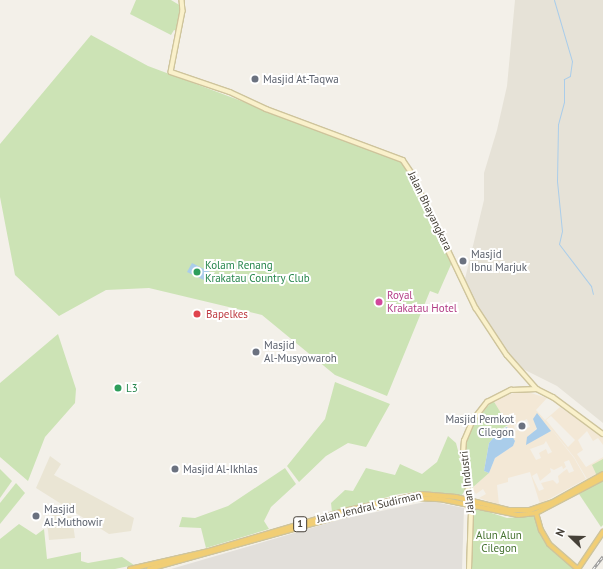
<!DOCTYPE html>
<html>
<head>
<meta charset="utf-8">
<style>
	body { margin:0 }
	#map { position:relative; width:603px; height:569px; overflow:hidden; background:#f3f0e9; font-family:"PT Sans",sans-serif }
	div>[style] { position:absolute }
	.residential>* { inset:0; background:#e6e2d7 }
	.commercial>* { inset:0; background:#f3e8d6 }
	.industrial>* { inset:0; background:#e2dfda }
	.education>* { inset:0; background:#eae5d4 }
	.green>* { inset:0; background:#cce3b5 }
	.water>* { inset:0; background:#aacdea }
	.stream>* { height:1px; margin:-0.5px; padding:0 0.5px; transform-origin:0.5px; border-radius:0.5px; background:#aacdea }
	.roads { filter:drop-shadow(1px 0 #cec49c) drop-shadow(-1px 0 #cec49c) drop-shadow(0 1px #cec49c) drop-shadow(0 -1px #cec49c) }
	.secondary>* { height:3.5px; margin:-1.75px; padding:0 1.75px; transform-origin:1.75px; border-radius:1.75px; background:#faf1cb }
	.highway>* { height:4px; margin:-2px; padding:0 2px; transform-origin:2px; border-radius:2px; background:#f1ce75 }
	.rail>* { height:2.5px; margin-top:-1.25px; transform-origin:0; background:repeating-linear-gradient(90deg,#fff 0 3px,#979797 0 6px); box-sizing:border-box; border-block:1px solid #979797 }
	.dots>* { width:11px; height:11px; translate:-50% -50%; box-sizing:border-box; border:2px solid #fff; border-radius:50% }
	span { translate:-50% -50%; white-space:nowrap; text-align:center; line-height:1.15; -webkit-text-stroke:4px #fff; paint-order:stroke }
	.shield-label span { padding:1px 3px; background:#fff; border:1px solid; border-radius:3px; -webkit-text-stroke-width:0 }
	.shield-label { font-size:10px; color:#464138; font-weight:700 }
	.worship-label { font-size:11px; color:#5b616d }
	.left { translate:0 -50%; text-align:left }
	.right { translate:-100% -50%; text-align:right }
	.street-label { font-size:11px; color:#464138 }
	.leisure-label { font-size:11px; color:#27864d }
	.hotel-label { font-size:11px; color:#b23c85 }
	.health-label { font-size:11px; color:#be3a42 }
	.park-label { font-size:11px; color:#467230 }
	.north { position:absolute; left:551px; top:517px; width:40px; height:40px; -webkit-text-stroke:3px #fff; paint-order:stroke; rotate:293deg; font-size:11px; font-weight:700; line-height:16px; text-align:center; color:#464138 }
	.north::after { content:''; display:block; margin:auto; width:14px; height:18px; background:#464138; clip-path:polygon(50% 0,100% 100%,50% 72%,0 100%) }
</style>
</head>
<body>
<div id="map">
	<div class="residential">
		<div style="clip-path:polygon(515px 0,603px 0,603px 423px,557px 386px,519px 367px,488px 327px,464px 283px,484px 200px,484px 173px,497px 130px,507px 86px)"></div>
	</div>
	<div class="commercial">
		<div style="clip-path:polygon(evenodd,517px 392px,531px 393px,547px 398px,536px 410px,545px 420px,560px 407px,603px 437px,603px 445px,598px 438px,593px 441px,587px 431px,578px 440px,583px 450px,577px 454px,586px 467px,603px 457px,603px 470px,587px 479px,574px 457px,544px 420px,574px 458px,586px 479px,540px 504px,530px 472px,508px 478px,508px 482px,497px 485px,499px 505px,479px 498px,486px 494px,483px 489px,476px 494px,472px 488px,489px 473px,495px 458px,513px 446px,515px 441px,493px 400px,517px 392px,551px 416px,575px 440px,568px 447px,546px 420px,551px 416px,517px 392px,527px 419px,530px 427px,515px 431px,514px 425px,527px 419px,517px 392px,535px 423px,551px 431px,531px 435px,537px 428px,535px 423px,517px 392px,546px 441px,552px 452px,548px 454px,546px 449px,539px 453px,541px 458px,536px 460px,530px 449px,544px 444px,546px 441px,517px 392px,569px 460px,574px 471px,569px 473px,567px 469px,564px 471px,558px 476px,559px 482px,557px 484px,553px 480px,541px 483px,544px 489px,539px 491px,532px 476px,537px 473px,540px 481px,551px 472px,550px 468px,554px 470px,562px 466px,563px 469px,566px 467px,564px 462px,569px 460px)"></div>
	</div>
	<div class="industrial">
		<div style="clip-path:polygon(430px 501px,464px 508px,462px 569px,171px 569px,342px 519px)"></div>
	</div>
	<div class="education">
		<div style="clip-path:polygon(50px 456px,61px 464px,54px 475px,134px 518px,131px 531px,109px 534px,36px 488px)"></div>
		<div style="clip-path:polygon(53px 514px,72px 517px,75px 538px,49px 540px,47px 522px)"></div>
	</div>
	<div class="green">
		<div style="clip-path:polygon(136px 0,171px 0,181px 6px,177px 31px,174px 30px,171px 35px,130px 14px)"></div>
		<div style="clip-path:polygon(91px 35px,148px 66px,406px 163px,453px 260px,438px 294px,430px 291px,387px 396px,335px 375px,262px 315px,149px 288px,106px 290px,59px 316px,15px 275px,0 197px,0 144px)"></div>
		<div style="clip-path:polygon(58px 334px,76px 389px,75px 403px,45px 437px,28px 481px,0 457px,0 383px)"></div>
		<div style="clip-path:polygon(335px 382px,390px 404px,366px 447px,348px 443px,326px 456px,299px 482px,287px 466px,325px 419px)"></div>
		<div style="clip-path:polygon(493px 400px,508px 425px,500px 430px,489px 443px,484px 471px,489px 473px,472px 488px,467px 471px,466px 442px,474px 423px)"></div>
		<div style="clip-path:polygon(448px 436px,456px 443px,460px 458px,467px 486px,462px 495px,423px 491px,399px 494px,332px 512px,331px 503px,345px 490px,353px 491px,366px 468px,395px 475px,400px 464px,422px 474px,437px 462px)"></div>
		<div style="clip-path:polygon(603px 459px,603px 472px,597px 476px,592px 465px)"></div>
		<div style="clip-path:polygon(285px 468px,296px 484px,271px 507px,264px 521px,269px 529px,206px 548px,201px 528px,179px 527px,182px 517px,195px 518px,228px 506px)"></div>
		<div style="clip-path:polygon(0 469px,12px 481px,0 498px)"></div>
		<div style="clip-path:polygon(603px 480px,603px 525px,601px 527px,579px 494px)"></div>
		<div style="clip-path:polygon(16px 483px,25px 493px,0 524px,0 503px)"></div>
		<div style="clip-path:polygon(476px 508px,507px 518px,535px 515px,539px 530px,547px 546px,574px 569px,471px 569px,473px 512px)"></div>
		<div style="clip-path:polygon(19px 524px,36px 535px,44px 529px,47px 559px,81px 552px,81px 561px,88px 563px,122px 557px,134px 565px,115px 569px,0 569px,0 539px)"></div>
	</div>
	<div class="water">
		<div style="clip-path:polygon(192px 263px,210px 272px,206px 281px,187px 272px)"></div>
		<div style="clip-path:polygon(537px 413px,551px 431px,526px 445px,527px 437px,537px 429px,533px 419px)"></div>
		<div style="clip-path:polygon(507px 427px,515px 441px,513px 446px,495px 458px,489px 473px,484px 471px,489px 443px,500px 430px)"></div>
	</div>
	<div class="stream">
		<div style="left:554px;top:0;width:64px;rotate:73.6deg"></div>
		<div style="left:572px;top:61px;width:15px;rotate:98deg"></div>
		<div style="left:570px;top:76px;width:7px;rotate:153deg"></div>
		<div style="left:564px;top:79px;width:23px;rotate:90deg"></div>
		<div style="left:564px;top:102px;width:23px;rotate:105deg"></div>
		<div style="left:558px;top:124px;width:57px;rotate:91deg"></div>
		<div style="left:557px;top:181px;width:50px;rotate:84.3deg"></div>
		<div style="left:562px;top:231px;width:13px;rotate:103deg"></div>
		<div style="left:559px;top:244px;width:53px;rotate:52.7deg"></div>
		<div style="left:591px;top:286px;width:8px;rotate:76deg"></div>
	</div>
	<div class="roads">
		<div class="secondary">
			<div style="left:182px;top:0;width:11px;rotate:85deg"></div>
			<div style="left:183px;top:11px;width:62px;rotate:101.1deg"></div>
			<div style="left:171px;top:72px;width:62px;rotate:18.7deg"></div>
			<div style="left:230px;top:92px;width:40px;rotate:25deg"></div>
			<div style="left:266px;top:109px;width:146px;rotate:20.4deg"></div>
			<div style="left:403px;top:160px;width:14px;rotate:56deg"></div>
			<div style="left:411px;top:172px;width:151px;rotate:64.5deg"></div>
			<div style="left:476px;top:308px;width:56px;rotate:56.6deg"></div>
			<div style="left:507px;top:355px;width:45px;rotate:48.6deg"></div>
			<div style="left:469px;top:569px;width:57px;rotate:-88deg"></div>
			<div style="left:471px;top:512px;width:59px;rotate:-97.9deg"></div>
			<div style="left:463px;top:454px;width:13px;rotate:-86deg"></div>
			<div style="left:464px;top:441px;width:23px;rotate:-67deg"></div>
			<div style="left:473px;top:420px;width:23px;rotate:-52deg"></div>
			<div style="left:487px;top:402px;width:27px;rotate:-27deg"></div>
			<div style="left:511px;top:390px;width:26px;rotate:-2deg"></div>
			<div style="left:537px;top:389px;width:18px;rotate:27deg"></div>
			<div style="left:553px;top:397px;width:62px;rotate:36.5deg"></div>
		</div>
		<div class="highway">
			<div style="left:536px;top:513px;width:18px;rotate:74deg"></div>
			<div style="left:541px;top:530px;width:16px;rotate:60deg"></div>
			<div style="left:549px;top:544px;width:38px;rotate:41deg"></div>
			<div style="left:130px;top:569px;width:81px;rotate:-12.8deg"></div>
			<div style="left:209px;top:551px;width:141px;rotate:-16.5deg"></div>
			<div style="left:344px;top:511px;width:79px;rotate:-12.4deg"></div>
			<div style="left:421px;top:494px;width:35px;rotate:5deg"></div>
			<div style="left:456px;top:497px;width:55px;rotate:13.8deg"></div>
			<div style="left:509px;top:510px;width:21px"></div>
			<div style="left:530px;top:510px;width:24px;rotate:-19deg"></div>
			<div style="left:553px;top:502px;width:57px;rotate:-29.2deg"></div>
			<div style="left:149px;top:569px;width:205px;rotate:-15.5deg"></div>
			<div style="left:347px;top:514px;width:73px;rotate:-12.7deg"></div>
			<div style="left:418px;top:498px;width:22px;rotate:3deg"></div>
			<div style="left:440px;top:499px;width:80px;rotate:11.6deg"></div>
			<div style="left:518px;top:515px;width:18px;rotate:-6deg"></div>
			<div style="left:536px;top:513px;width:76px;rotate:-27.6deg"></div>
			<div style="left:578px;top:569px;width:45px;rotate:-56deg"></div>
		</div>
	</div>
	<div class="rail">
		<div style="left:593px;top:569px;width:16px;rotate:-52deg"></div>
	</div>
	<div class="dots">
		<div style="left:255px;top:79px;background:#6b7280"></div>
		<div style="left:463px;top:261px;background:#6b7280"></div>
		<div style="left:197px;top:272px;background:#2e9e5b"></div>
		<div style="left:379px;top:302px;background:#d1479c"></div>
		<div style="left:197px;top:314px;background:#e0444e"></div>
		<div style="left:256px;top:352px;background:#6b7280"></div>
		<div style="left:118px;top:388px;background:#2e9e5b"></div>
		<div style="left:522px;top:426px;background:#6b7280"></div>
		<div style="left:175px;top:469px;background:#6b7280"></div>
		<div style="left:36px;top:516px;background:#6b7280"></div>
	</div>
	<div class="shield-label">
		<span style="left:300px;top:524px">1</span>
	</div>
	<div class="worship-label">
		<span class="left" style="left:263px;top:79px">Masjid At-Taqwa</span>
		<span class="left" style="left:471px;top:261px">Masjid<br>Ibnu Marjuk</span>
		<span class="left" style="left:264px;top:352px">Masjid<br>Al-Musyowaroh</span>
		<span class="right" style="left:514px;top:426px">Masjid Pemkot<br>Cilegon</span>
		<span class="left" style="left:183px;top:469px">Masjid Al-Ikhlas</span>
		<span class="left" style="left:44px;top:516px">Masjid<br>Al-Muthowir</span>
	</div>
	<div class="street-label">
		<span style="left:430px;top:211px;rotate:64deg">Jalan Bhayangkara</span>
		<span style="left:467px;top:482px;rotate:-96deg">Jalan Industri</span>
		<span style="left:369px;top:507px;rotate:-13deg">Jalan Jendral Sudirman</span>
	</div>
	<div class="leisure-label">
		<span class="left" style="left:205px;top:272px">Kolam Renang<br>Krakatau Country Club</span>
		<span class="left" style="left:126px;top:388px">L3</span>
	</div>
	<div class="hotel-label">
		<span class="left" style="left:387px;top:302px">Royal<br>Krakatau Hotel</span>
	</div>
	<div class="health-label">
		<span class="left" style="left:206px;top:314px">Bapelkes</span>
	</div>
	<div class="park-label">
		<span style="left:499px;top:542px">Alun Alun<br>Cilegon</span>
	</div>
	<div class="north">N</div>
</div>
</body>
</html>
